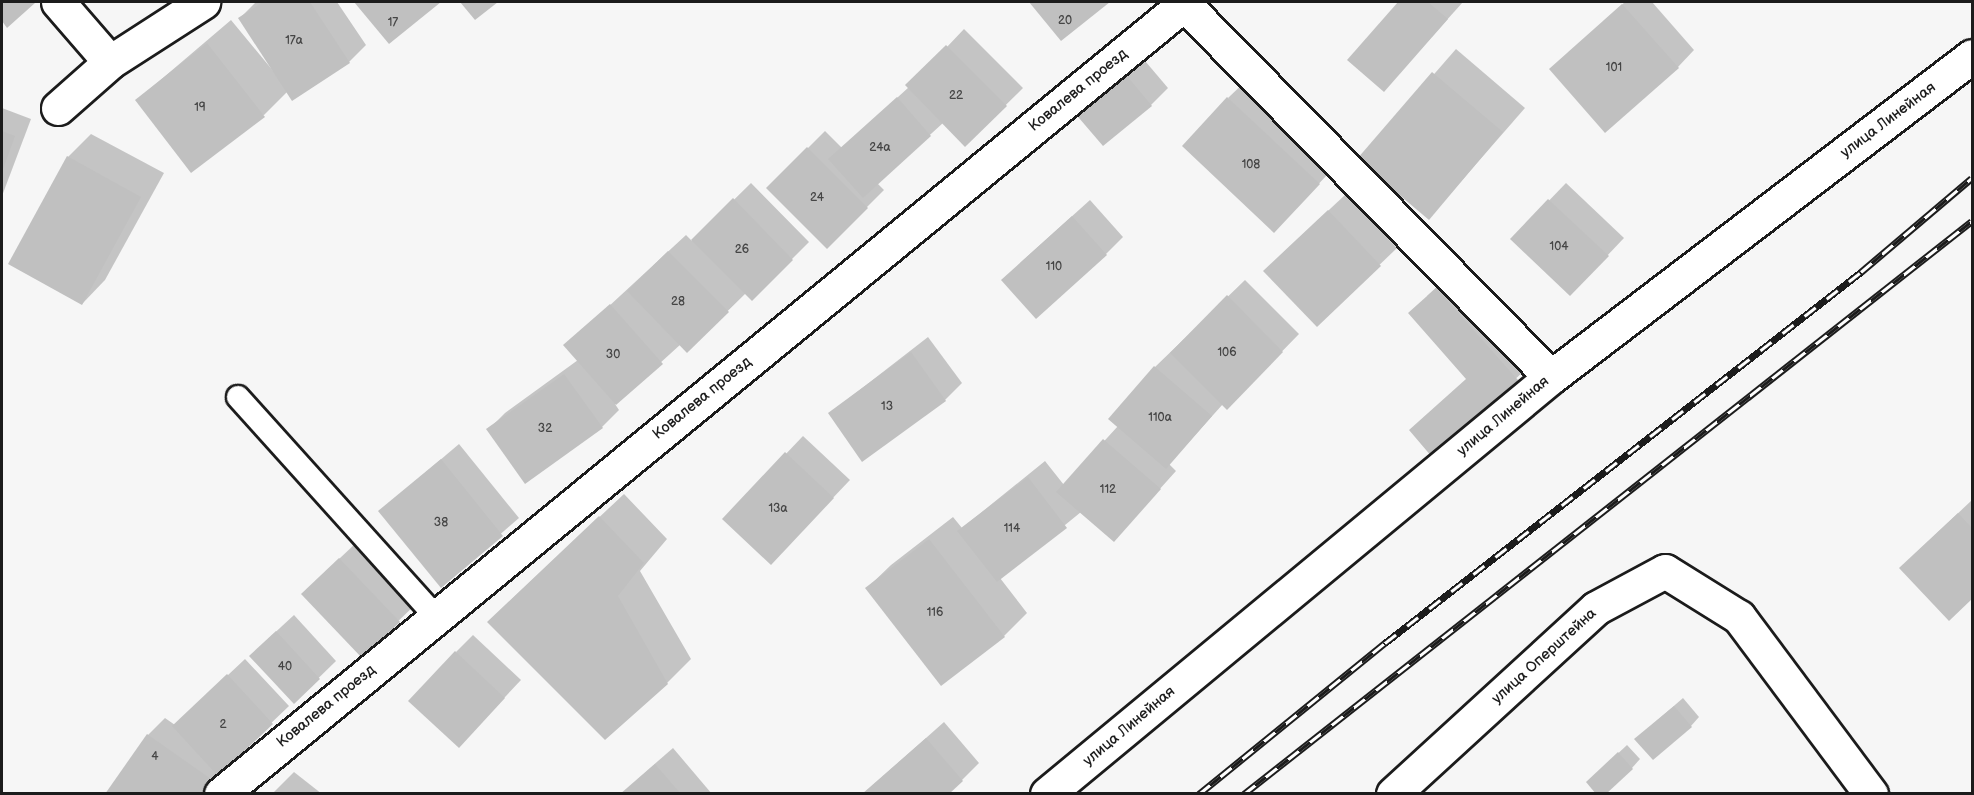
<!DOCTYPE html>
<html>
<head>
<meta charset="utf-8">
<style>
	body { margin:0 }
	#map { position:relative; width:1974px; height:795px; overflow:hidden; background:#f6f6f6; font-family:"Balsamiq Sans",sans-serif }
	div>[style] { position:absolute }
	.shadow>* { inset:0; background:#0003 }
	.building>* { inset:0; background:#c0c0c0 }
	.roads { filter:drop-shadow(2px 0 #1c1c1c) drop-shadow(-2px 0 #1c1c1c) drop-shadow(0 2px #1c1c1c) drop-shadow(0 -2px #1c1c1c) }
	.lane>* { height:22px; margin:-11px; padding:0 11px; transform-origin:11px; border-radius:11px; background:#fff }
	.street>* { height:33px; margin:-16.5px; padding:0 16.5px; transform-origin:16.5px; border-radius:16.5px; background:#fff }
	.rail>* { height:7px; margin-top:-3.5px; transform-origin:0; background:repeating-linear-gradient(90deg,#fff 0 14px,#1c1c1c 0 28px); box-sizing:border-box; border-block:2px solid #1c1c1c }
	span { translate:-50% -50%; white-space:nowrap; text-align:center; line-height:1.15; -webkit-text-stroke:5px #fff; paint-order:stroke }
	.number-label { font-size:12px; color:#454545 }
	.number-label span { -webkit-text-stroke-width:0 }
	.street-label { font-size:15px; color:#1c1c1c }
	.frame { position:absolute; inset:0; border:3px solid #1c1c1c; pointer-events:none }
</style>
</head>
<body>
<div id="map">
	<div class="shadow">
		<div style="clip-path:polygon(2px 2px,34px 2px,7px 26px,2px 19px)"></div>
		<div style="clip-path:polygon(256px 2px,337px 2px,366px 45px,349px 62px,288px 91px,264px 115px,137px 100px,231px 20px,279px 78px,240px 18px)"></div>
		<div style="clip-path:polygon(356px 2px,439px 2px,389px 42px)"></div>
		<div style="clip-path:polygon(1031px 2px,1107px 2px,1061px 39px)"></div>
		<div style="clip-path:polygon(1400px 2px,1463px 2px,1384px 90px,1349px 60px)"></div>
		<div style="clip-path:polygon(1625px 2px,1652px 2px,1694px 50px,1678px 67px,1551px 69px)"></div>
		<div style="clip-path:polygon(964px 29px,1023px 88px,965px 145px,943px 123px,877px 183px,884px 190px,827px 247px,768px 188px,825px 131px,842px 148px,909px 87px)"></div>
		<div style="clip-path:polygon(1456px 49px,1525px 108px,1429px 218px,1360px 159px)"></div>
		<div style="clip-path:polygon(1140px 55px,1168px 88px,1151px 105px,1075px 111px)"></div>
		<div style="clip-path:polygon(1252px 75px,1342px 159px,1297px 207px,1228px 98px)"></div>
		<div style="clip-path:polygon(2px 108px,31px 119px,2px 196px)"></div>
		<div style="clip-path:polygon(91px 134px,164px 173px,105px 280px,82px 304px,68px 157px)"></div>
		<div style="clip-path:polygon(751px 183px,809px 242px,752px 299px,746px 293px,687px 351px,681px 344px,615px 404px,619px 410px,602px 427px,488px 430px,505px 413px,578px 360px,581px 332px,686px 235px,692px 241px)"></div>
		<div style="clip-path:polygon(1566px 183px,1624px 238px,1587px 277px,1512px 239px)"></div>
		<div style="clip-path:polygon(1346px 194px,1397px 248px,1317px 325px,1282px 254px)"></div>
		<div style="clip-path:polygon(1090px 200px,1123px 237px,1106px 254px,1020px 263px)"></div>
		<div style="clip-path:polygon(1453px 272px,1534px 362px,1432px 455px,1468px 378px,1427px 296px)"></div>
		<div style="clip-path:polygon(1245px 280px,1299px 334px,1227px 408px,1223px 404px,1169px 464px,1176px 471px,1114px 540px,1081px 512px,1000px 578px,1027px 613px,1004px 636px,867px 588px,891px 565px,953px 517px,962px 528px,1045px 461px,1064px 485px,1118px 426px,1155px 367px)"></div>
		<div style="clip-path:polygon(928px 337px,962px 383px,945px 400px,863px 460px,830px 413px)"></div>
		<div style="clip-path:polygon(803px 436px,850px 480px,787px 546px,724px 519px)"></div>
		<div style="clip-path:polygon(459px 444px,519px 518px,441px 586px,380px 511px)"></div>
		<div style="clip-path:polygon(624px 494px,667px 539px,640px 571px,691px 659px,667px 683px,512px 599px)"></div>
		<div style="clip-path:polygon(1972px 500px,1972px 597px,1949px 619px,1918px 551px)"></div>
		<div style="clip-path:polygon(357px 542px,416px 604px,362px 656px,320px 577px)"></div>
		<div style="clip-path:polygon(294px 615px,336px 661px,294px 702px,268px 639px)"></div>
		<div style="clip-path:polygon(473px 635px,521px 680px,475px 729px,456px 652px)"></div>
		<div style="clip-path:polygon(245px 659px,289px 706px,219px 773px,204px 794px,106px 794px,148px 735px,165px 718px,175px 725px)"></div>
		<div style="clip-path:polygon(1683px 698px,1699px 717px,1691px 726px,1645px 731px)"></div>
		<div style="clip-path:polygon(944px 722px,979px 763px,962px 780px,863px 794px)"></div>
		<div style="clip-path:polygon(1627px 745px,1640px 759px,1632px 768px,1596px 774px)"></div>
		<div style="clip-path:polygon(673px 748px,712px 794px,620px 794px)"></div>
		<div style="clip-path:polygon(294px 772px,322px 794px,272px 794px)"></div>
	</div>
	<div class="building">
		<div style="clip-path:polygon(2px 2px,34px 2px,35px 3px,7px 28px,2px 21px)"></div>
		<div style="clip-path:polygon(263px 2px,310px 2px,350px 63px,292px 101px,238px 18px)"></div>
		<div style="clip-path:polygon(354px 2px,441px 2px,389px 44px)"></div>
		<div style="clip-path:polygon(460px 2px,498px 2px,475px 20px)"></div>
		<div style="clip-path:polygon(1029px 2px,1110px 2px,1061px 41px)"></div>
		<div style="clip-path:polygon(1398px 2px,1428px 2px,1448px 19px,1384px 92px,1347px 60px)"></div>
		<div style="clip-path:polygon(1622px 4px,1679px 68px,1605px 133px,1549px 69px)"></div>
		<div style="clip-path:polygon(207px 43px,265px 117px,191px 173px,135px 100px)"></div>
		<div style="clip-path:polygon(946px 45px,1007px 106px,965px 147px,905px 85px)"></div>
		<div style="clip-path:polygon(1122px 70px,1152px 106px,1103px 146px,1073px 111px)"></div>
		<div style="clip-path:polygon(1432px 72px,1503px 132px,1429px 220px,1357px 159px)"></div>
		<div style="clip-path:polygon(897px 97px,931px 136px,863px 198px,828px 159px)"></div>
		<div style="clip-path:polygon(1227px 97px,1320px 184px,1274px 233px,1182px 146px)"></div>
		<div style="clip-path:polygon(2px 131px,15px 136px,2px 172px)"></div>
		<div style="clip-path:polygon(807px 147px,868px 208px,827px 249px,766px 188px)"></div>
		<div style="clip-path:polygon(67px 156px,141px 197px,82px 305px,8px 264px)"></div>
		<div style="clip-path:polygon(733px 198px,793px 260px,752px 301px,691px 240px)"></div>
		<div style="clip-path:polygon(1548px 199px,1609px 256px,1570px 296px,1510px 239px)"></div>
		<div style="clip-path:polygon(1328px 210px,1381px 266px,1317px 327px,1263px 271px)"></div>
		<div style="clip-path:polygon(1072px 216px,1107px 255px,1036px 319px,1001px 280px)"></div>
		<div style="clip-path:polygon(668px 251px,729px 312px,687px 353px,627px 291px)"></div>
		<div style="clip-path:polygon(1436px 288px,1518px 380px,1432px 457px,1409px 430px,1466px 379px,1408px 313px)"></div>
		<div style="clip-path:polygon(1227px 295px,1283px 352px,1227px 410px,1170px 353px)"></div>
		<div style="clip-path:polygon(610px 304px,663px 364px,616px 405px,563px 345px)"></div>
		<div style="clip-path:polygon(911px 352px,946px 401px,862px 462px,828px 413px)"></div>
		<div style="clip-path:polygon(1154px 366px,1212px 416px,1166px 469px,1108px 419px)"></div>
		<div style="clip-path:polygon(564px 374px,603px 428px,525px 484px,486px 429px)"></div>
		<div style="clip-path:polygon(1103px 439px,1161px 489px,1114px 542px,1056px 492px)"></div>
		<div style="clip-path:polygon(785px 452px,834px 498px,771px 565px,722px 519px)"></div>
		<div style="clip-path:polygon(441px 459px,503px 536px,441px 588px,378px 511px)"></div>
		<div style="clip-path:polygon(1028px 477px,1067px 528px,997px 582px,957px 531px)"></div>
		<div style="clip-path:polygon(1958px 513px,1972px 528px,1972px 599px,1949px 621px,1899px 568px)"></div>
		<div style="clip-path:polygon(599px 516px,644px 563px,618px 596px,668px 684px,605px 740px,487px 622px)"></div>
		<div style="clip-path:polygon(929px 539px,1005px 637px,941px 686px,865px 588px)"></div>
		<div style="clip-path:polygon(339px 558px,400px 622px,362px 658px,301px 594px)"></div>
		<div style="clip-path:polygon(276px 631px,320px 679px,294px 704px,249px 656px)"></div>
		<div style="clip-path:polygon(455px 651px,505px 698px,459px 748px,408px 701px)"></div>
		<div style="clip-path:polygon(227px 674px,273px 724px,218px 776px,172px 726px)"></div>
		<div style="clip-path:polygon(1674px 706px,1692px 727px,1653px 760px,1634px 739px)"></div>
		<div style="clip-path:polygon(147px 734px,211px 779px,201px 794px,105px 794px)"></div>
		<div style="clip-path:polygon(926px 738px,963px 781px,949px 794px,862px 794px)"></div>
		<div style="clip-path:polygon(1618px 752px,1633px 769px,1606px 794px,1596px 794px,1586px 782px)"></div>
		<div style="clip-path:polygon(655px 764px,681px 794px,621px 794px)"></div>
	</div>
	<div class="roads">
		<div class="lane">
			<div style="left:238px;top:397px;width:295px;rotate:48deg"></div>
		</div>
		<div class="street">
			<div style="left:58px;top:2px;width:79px;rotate:49.1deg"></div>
			<div style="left:58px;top:108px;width:69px;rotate:-41.5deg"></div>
			<div style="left:110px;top:62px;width:111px;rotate:-32.8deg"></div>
			<div style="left:221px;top:794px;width:1246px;rotate:-39.36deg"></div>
			<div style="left:1184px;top:4px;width:523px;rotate:45.46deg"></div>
			<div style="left:1047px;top:794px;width:654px;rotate:-39.6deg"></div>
			<div style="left:1551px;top:377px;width:529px;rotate:-37.32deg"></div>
			<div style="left:1393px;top:794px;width:275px;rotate:-42.5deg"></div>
			<div style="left:1596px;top:608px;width:78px;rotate:-28.2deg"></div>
			<div style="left:1665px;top:571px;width:87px;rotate:31.9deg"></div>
			<div style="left:1739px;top:617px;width:221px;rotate:53.3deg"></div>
		</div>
	</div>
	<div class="rail">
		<div style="left:1199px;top:794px;width:240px;rotate:-39.1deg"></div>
		<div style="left:1385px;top:643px;width:604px;rotate:-37.93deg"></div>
		<div style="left:1861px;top:272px;width:145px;rotate:-40.3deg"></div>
		<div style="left:1244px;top:794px;width:926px;rotate:-38.21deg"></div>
	</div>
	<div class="number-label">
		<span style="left:1065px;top:21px">20</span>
		<span style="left:393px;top:23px">17</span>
		<span style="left:294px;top:41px">17а</span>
		<span style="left:1614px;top:68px">101</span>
		<span style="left:956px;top:96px">22</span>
		<span style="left:200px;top:108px">19</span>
		<span style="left:880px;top:148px">24а</span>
		<span style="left:1251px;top:165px">108</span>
		<span style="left:817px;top:198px">24</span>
		<span style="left:1559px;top:247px">104</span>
		<span style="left:742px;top:250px">26</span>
		<span style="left:1054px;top:267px">110</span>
		<span style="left:678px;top:302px">28</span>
		<span style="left:1227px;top:353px">106</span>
		<span style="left:613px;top:355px">30</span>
		<span style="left:887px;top:407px">13</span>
		<span style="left:1160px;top:418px">110а</span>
		<span style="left:545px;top:429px">32</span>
		<span style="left:1108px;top:490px">112</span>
		<span style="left:778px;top:509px">13а</span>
		<span style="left:441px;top:523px">38</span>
		<span style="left:1012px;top:529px">114</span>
		<span style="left:935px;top:613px">116</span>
		<span style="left:285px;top:667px">40</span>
		<span style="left:223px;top:725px">2</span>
		<span style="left:155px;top:757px">4</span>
	</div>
	<div class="street-label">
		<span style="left:1078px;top:90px;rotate:-39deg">Ковалева проезд</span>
		<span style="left:1888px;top:120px;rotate:-37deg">улица Линейная</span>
		<span style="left:702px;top:398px;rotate:-39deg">Ковалева проезд</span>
		<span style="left:1503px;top:416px;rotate:-40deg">улица Линейная</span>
		<span style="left:1544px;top:656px;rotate:-42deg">улица Оперштейна</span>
		<span style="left:326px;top:706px;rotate:-39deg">Ковалева проезд</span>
		<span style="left:1129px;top:726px;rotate:-40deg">улица Линейная</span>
	</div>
	<div class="frame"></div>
</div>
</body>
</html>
